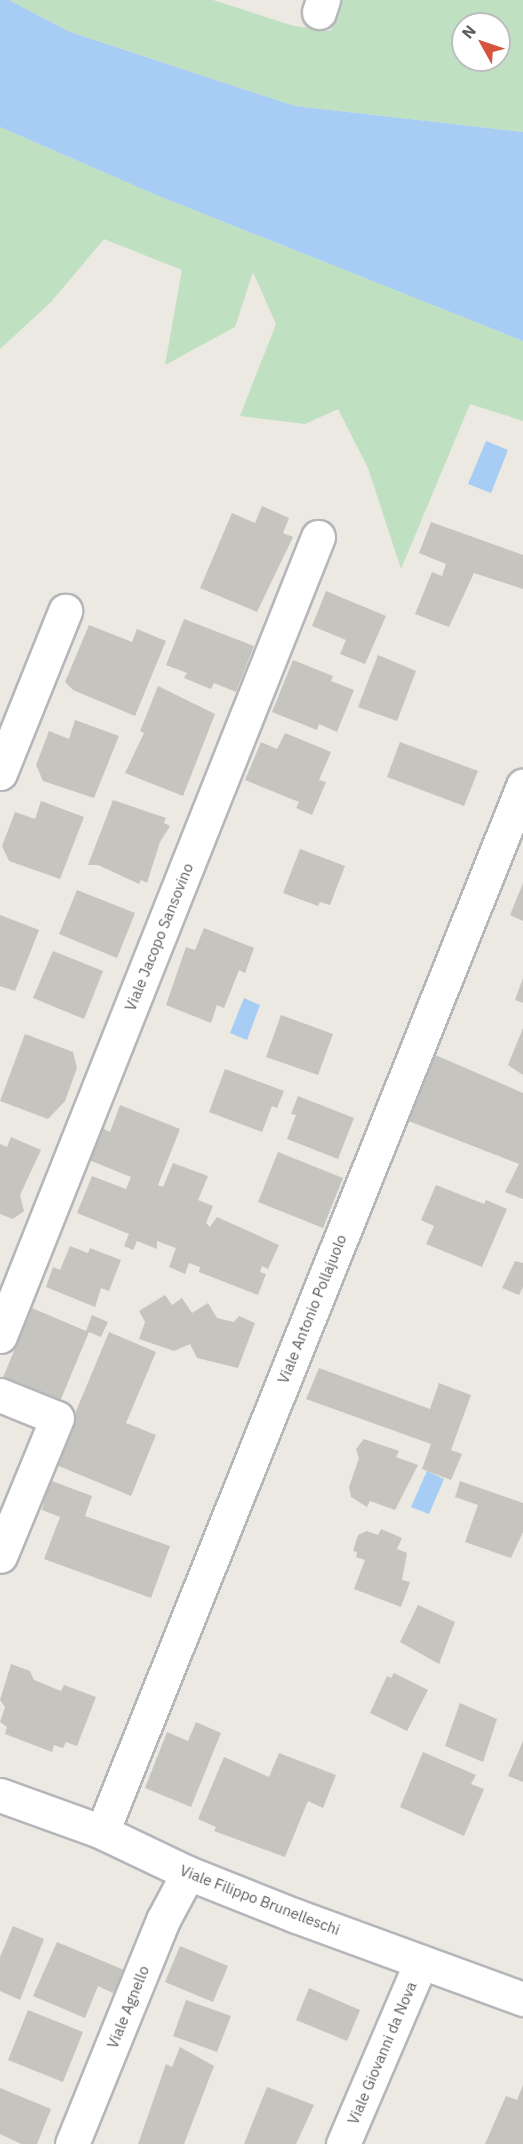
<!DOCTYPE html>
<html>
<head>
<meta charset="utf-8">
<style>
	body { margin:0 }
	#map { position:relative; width:523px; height:2144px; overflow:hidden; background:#ebe9e1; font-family:"IBM Plex Sans",sans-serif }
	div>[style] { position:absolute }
	.green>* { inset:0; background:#c0e0c2 }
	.water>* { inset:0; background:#a7cdf5 }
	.building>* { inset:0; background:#c6c4be }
	.roads { filter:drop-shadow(2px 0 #b4b6ba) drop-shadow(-2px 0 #b4b6ba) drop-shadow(0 2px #b4b6ba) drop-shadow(0 -2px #b4b6ba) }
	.minor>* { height:33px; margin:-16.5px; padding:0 16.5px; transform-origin:16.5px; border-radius:16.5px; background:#fff }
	span { translate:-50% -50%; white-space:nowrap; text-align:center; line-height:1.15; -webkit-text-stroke:4.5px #fff; paint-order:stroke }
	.street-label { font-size:15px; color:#5a5c60 }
	.north { position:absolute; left:451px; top:12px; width:60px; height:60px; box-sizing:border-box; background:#fff; border:2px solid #bdbebf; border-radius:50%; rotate:310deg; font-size:16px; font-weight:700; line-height:24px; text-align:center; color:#5a5c60 }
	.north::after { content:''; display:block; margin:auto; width:21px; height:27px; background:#d6533c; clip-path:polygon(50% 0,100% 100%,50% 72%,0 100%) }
</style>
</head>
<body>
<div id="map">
	<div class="green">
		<div style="clip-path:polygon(evenodd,9px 0,213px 0,294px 26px,331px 31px,341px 0,523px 0,523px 132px,295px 106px,70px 32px,9px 0,463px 24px,499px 24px,499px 60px,463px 60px,463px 24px)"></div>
		<div style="clip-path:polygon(0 127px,154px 194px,523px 341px,523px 421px,470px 404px,401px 569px,368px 468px,338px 409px,305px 424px,240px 416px,276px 324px,253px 272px,235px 327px,165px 365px,182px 270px,104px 239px,51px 302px,0 349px)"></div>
	</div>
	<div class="water">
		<div style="clip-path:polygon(0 0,9px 0,70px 32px,295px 106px,523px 132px,523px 341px,154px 194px,0 127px)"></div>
		<div style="clip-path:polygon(486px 441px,508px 450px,491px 493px,468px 484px)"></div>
		<div style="clip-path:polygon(244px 998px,260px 1005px,247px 1040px,230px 1033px)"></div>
		<div style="clip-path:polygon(427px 1471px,444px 1479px,429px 1514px,411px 1507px)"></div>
	</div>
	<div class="building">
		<div style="clip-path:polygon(262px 506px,289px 518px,283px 533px,293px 537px,257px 612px,200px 588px,232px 513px,255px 523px)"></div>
		<div style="clip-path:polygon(431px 522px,523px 555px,523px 589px,474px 573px,449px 627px,415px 614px,432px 572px,442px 576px,446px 564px,419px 553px)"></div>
		<div style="clip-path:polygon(326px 591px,386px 616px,365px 664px,340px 654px,346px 640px,312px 626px)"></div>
		<div style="clip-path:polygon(184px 619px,254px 646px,236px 692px,214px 683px,211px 689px,184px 678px,187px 673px,166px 665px)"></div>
		<div style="clip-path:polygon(89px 625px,132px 642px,137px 629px,166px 641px,135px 716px,73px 690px,65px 682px)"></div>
		<div style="clip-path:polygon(378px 655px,416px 671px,397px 721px,358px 707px)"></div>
		<div style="clip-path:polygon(293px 660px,333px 676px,331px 681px,354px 690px,337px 732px,319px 724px,317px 730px,272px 712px)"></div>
		<div style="clip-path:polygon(158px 686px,215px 714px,183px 796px,125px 773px,144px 733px,140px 731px)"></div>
		<div style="clip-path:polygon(75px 720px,119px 736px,94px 798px,43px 781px,36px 765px,49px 731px,69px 739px)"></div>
		<div style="clip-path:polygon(285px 733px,331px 752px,319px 780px,326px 782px,312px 815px,296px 808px,299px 802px,245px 780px,261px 742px,277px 749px)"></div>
		<div style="clip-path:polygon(400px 742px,478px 771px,464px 806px,387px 777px)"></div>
		<div style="clip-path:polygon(113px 800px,166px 818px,164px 823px,170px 826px,160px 842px,147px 883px,141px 880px,139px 884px,98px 865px,88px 865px)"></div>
		<div style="clip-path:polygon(41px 801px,84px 817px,60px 879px,9px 861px,2px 846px,15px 812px,35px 819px)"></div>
		<div style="clip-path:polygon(300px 849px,345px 866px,330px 905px,320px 902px,318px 906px,283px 893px)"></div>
		<div style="clip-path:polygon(523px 883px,523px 921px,510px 915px)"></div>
		<div style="clip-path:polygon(77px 890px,135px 913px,117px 958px,59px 934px)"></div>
		<div style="clip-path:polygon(0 915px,39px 930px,15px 991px,0 986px)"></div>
		<div style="clip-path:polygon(204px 928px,254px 948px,245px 973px,239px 970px,224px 1008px,217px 1005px,211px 1023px,166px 1005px,186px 947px,195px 950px)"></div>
		<div style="clip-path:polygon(53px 951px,103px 971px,84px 1019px,33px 998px)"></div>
		<div style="clip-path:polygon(523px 978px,523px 1003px,515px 1000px)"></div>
		<div style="clip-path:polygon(281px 1015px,333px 1034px,318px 1075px,266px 1057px)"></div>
		<div style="clip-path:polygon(523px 1028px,523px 1075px,508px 1065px)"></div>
		<div style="clip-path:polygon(25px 1034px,73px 1052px,77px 1068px,65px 1101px,48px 1119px,0 1101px)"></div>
		<div style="clip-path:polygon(433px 1054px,523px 1093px,523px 1199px,505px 1192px,519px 1164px,406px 1120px)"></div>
		<div style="clip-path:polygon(225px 1069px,284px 1091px,277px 1108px,272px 1106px,262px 1132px,209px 1112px)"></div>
		<div style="clip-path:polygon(298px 1096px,354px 1118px,338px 1159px,287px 1139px,296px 1115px,291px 1114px)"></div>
		<div style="clip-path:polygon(120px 1105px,180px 1129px,158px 1185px,163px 1187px,173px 1163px,208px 1176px,198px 1200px,213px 1206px,206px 1223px,210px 1227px,217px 1217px,279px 1245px,268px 1269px,262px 1266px,260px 1272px,266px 1274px,258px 1295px,199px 1272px,200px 1267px,189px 1263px,185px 1274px,169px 1267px,176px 1248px,157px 1241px,157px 1249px,137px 1241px,133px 1250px,124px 1246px,129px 1234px,77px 1213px,92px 1176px,126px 1189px,131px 1177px,89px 1160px,102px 1128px,110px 1132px)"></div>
		<div style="clip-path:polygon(11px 1137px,41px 1150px,20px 1195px,24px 1211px,13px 1219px,0 1214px,0 1144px,7px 1147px)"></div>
		<div style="clip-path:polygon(278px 1152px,343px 1178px,323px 1228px,258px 1202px)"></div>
		<div style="clip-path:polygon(436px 1185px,484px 1204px,486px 1200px,507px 1209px,482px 1267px,426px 1244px,434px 1226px,421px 1220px)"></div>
		<div style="clip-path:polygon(70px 1246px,88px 1253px,90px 1248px,121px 1260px,109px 1291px,101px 1288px,95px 1307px,46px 1287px,53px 1267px,60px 1270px)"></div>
		<div style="clip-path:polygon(515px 1261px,523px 1263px,523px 1287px,519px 1295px,502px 1288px)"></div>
		<div style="clip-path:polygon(165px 1295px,172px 1305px,182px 1298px,192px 1313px,208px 1303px,217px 1318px,234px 1322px,239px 1316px,255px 1323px,238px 1368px,197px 1358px,190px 1344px,174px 1351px,139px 1339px,145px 1322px,139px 1311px)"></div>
		<div style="clip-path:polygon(32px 1308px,86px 1331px,92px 1315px,108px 1322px,101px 1337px,89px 1332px,58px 1406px,1px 1382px)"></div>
		<div style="clip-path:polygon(109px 1332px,156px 1352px,126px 1423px,156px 1435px,131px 1496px,54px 1464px)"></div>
		<div style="clip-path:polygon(319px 1368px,430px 1409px,439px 1383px,471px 1395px,451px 1450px,462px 1454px,451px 1480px,422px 1469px,431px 1444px,306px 1399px)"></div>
		<div style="clip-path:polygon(364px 1439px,399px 1451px,396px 1457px,418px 1465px,395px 1510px,370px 1501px,367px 1507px,351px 1497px,349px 1487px,359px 1458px,356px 1449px)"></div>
		<div style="clip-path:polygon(49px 1480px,92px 1496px,85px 1516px,170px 1546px,151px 1598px,44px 1559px,60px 1517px,42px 1510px)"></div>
		<div style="clip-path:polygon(460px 1481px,523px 1503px,523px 1532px,511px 1558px,465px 1542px,478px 1505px,455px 1497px)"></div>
		<div style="clip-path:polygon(381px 1529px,402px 1538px,397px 1549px,407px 1553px,402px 1580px,410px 1582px,401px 1607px,354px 1589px,365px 1560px,356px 1557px,357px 1552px,353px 1551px,358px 1535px,367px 1531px,378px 1535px)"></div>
		<div style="clip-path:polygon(418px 1605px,455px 1622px,439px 1664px,400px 1642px)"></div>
		<div style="clip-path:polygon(11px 1664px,30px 1671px,34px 1680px,61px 1691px,64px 1685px,96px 1697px,77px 1746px,66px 1742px,63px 1748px,54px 1745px,52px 1752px,5px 1734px,7px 1727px,0 1722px,5px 1707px,0 1700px)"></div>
		<div style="clip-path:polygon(394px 1673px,428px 1690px,407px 1731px,370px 1713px,387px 1676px,391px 1678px)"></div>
		<div style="clip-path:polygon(460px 1703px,497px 1719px,483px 1762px,445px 1746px)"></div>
		<div style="clip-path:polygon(196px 1722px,221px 1733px,191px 1807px,145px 1788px,167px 1732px,188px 1741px)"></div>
		<div style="clip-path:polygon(523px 1741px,523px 1782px,508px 1776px)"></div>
		<div style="clip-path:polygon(423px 1752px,476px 1775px,471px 1784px,484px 1789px,464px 1836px,400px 1807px)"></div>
		<div style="clip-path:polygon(279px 1753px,336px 1775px,323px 1808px,308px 1801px,285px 1857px,214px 1831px,216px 1827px,198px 1819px,224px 1757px,269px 1777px)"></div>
		<div style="clip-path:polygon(13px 1926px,44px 1939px,20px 2000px,0 1991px,0 1957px)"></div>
		<div style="clip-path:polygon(57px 1942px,129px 1972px,119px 1996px,98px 1986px,85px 2018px,33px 1996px)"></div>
		<div style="clip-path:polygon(180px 1946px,228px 1966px,213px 2002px,165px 1982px)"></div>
		<div style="clip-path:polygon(309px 1988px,360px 2010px,347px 2041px,296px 2020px)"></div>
		<div style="clip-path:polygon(186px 2000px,231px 2016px,217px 2052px,173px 2036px)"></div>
		<div style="clip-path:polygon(28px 2010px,83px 2032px,63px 2082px,8px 2060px)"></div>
		<div style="clip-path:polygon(180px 2047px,214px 2066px,184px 2144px,138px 2144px,166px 2064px,172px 2067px)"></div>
		<div style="clip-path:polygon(523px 2085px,523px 2144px,485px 2144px,506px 2096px,517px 2100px)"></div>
		<div style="clip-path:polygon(267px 2087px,314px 2105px,296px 2144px,244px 2144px)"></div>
		<div style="clip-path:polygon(0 2088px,51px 2109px,37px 2144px,21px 2144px,0 2134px)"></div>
	</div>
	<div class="roads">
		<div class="minor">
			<div style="left:319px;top:12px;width:13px;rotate:-72deg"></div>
			<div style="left:0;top:773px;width:175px;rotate:-68.1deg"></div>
			<div style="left:0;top:1336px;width:860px;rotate:-68.3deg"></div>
			<div style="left:0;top:1395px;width:61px;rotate:22deg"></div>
			<div style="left:57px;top:1418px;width:149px;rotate:112.4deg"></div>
			<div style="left:0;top:1795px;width:109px;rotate:19.9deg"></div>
			<div style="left:102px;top:1832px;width:95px;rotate:25.5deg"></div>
			<div style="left:188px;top:1873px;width:116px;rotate:21.7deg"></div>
			<div style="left:296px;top:1916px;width:242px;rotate:20.1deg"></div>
			<div style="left:102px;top:1832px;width:1128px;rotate:-68.08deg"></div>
			<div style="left:72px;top:2144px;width:242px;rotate:-67.9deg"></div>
			<div style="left:163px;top:1920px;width:53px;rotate:-62deg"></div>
			<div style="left:343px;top:2144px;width:198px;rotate:-66.8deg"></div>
		</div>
	</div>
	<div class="street-label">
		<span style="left:159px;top:937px;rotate:-68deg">Viale Jacopo Sansovino</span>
		<span style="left:312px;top:1309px;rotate:-68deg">Viale Antonio Pollajuolo</span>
		<span style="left:260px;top:1900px;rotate:21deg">Viale Filippo Brunelleschi</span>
		<span style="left:128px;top:2007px;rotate:-68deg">Viale Agnello</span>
		<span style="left:382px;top:2053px;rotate:-67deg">Viale Giovanni da Nova</span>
	</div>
	<div class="north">N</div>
</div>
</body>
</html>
